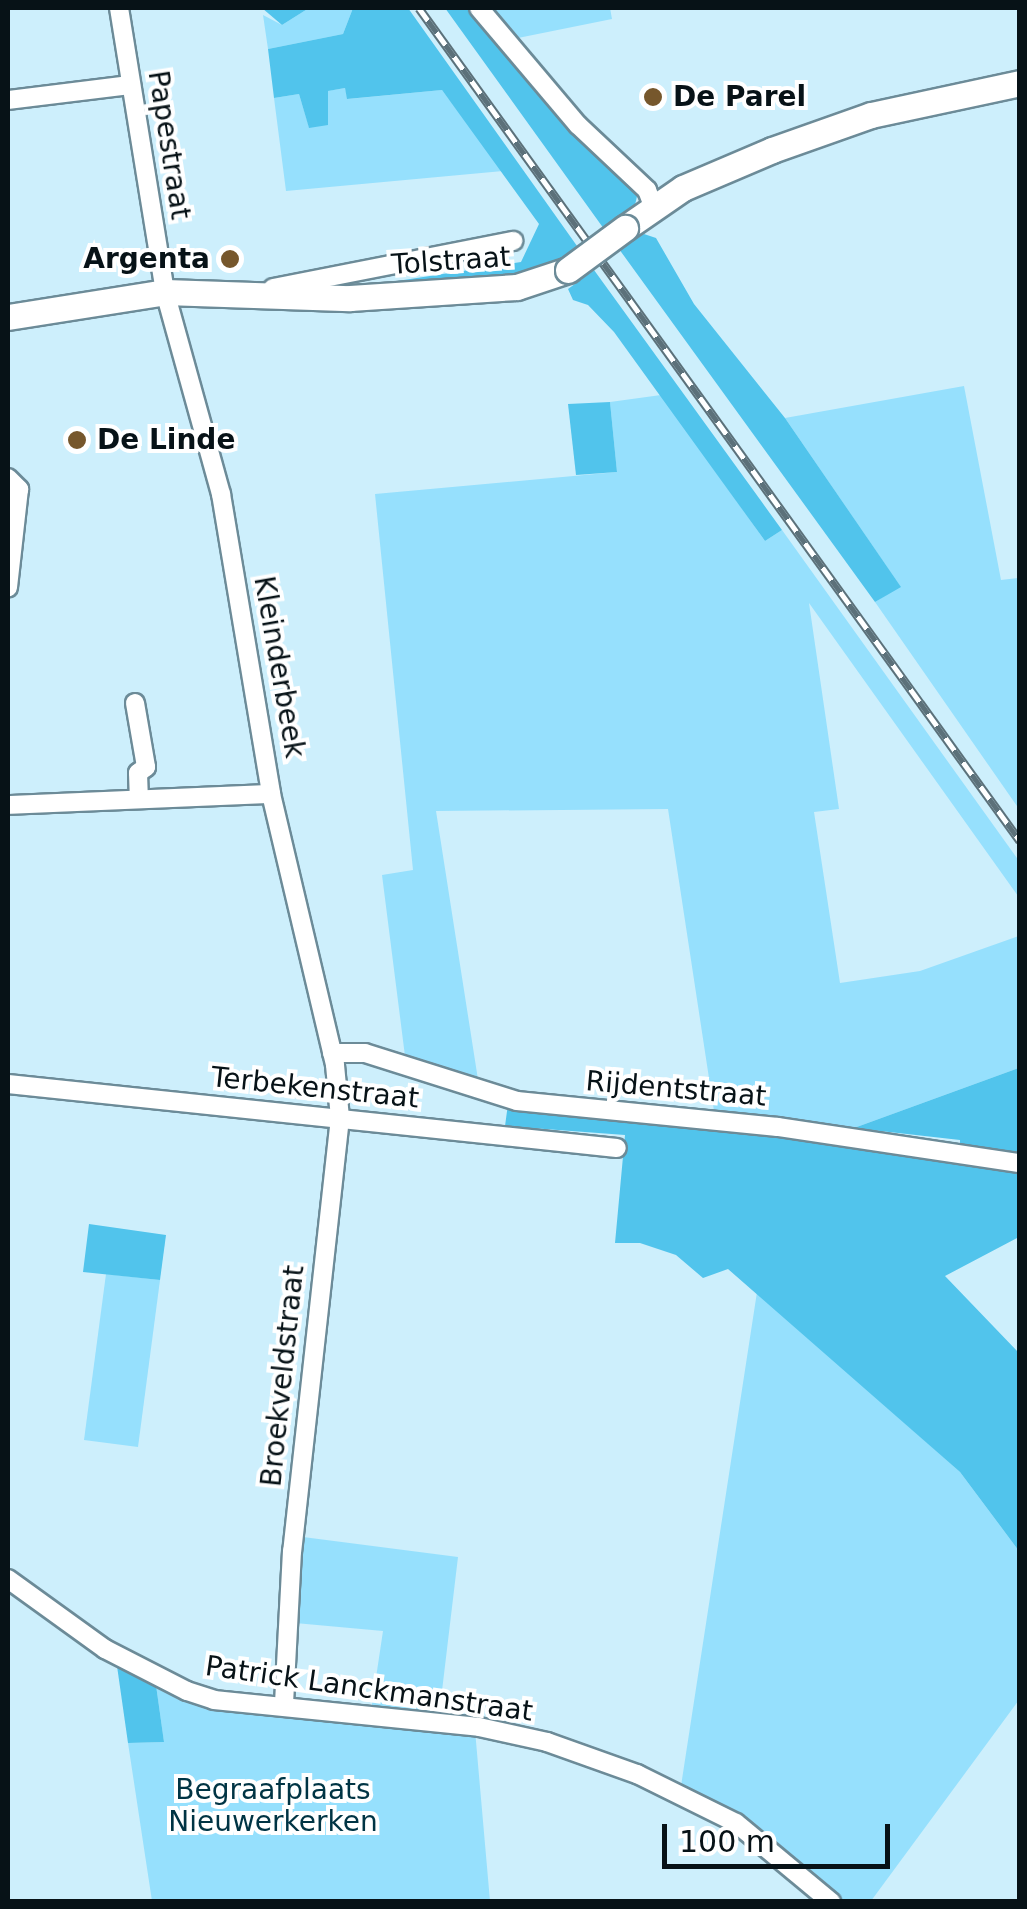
<!DOCTYPE html>
<html>
<head>
<meta charset="utf-8">
<style>
	body { margin:0 }
	#map { position:relative; width:1027px; height:1909px; overflow:hidden; background:#cdeffc; font-family:"DejaVu Sans",sans-serif }
	div>[style] { position:absolute }
	.green>* { inset:0; background:#96e0fd }
	.forest>* { inset:0; background:#51c4ec }
	.roads { filter:drop-shadow(2px 0 #6c8b98) drop-shadow(-2px 0 #6c8b98) drop-shadow(0 2px #6c8b98) drop-shadow(0 -2px #6c8b98) }
	.street>* { height:18px; margin:-9px; padding:0 9px; transform-origin:9px; border-radius:9px; background:#fff }
	.secondary>* { height:25px; margin:-12.5px; padding:0 12.5px; transform-origin:12.5px; border-radius:12.5px; background:#fff }
	.rail>* { height:9px; margin-top:-4.5px; transform-origin:0; background:repeating-linear-gradient(90deg,#fff 0 15px,#5c717a 0 30px); box-sizing:border-box; border-block:2px solid #5c717a }
	.bridges { filter:drop-shadow(2px 0 #6c8b98) drop-shadow(-2px 0 #6c8b98) drop-shadow(0 2px #6c8b98) drop-shadow(0 -2px #6c8b98) }
	.secondary-bridge>* { height:25px; margin:-12.5px; padding:0 12.5px; transform-origin:12.5px; border-radius:12.5px; background:#fff }
	.dots>* { width:28px; height:28px; translate:-50% -50%; box-sizing:border-box; border:5px solid #fff; border-radius:50% }
	span { translate:-50% -50%; white-space:nowrap; text-align:center; line-height:1.15; -webkit-text-stroke:8px #fff; paint-order:stroke }
	.poi-label { font-size:28px; color:#071217; font-weight:700 }
	.left { translate:0 -50%; text-align:left }
	.right { translate:-100% -50%; text-align:right }
	.street-label { font-size:28px; color:#071217 }
	.park-label { font-size:28px; color:#003444 }
	.frame { position:absolute; inset:0; border:10px solid #071217; pointer-events:none }
	.scale { position:absolute; left:662px; top:1824px; width:228px; height:45px; box-sizing:border-box; border:5px solid #071217; border-top:0; padding-left:12px; font-size:30px; line-height:35px; white-space:nowrap; color:#071217; -webkit-text-stroke:8px #fff; paint-order:stroke }
</style>
</head>
<body>
<div id="map">
	<div class="green">
		<div style="clip-path:polygon(309px 8px,353px 8px,343px 34px,268px 49px,263px 15px,282px 25px)"></div>
		<div style="clip-path:polygon(483px 8px,610px 8px,612px 19px,508px 40px)"></div>
		<div style="clip-path:polygon(345px 88px,348px 99px,442px 90px,503px 171px,286px 191px,274px 98px,299px 94px,309px 127px,327px 91px)"></div>
		<div style="clip-path:polygon(964px 386px,1001px 580px,1019px 578px,1019px 809px,875px 602px,900px 586px,785px 418px)"></div>
		<div style="clip-path:polygon(661px 395px,765px 541px,782px 530px,1019px 861px,1018px 896px,809px 603px,839px 809px,814px 812px,840px 983px,920px 971px,1019px 936px,1019px 1068px,854px 1128px,714px 1111px,668px 809px,436px 811px,479px 1086px,406px 1064px,382px 875px,413px 870px,375px 494px,617px 472px,610px 402px)"></div>
		<div style="clip-path:polygon(106px 1274px,160px 1280px,138px 1447px,84px 1440px)"></div>
		<div style="clip-path:polygon(757px 1292px,960px 1472px,1019px 1551px,1019px 1700px,871px 1901px,840px 1901px,769px 1837px,681px 1786px)"></div>
		<div style="clip-path:polygon(303px 1537px,458px 1557px,439px 1716px,371px 1711px,383px 1631px,295px 1623px)"></div>
		<div style="clip-path:polygon(156px 1685px,475px 1730px,490px 1901px,152px 1901px,128px 1743px,164px 1742px)"></div>
	</div>
	<div class="forest">
		<div style="clip-path:polygon(262px 8px,309px 8px,282px 25px)"></div>
		<div style="clip-path:polygon(353px 8px,408px 8px,582px 253px,537px 272px,371px 285px,521px 262px,539px 224px,442px 90px,347px 99px,345px 88px,328px 91px,328px 125px,309px 128px,299px 94px,274px 98px,268px 49px,343px 34px)"></div>
		<div style="clip-path:polygon(445px 8px,474px 8px,592px 153px,638px 192px,635px 205px,604px 229px)"></div>
		<div style="clip-path:polygon(644px 234px,656px 238px,694px 304px,785px 418px,901px 587px,875px 602px,619px 249px)"></div>
		<div style="clip-path:polygon(594px 270px,782px 530px,765px 541px,614px 332px,588px 305px,573px 300px,568px 289px)"></div>
		<div style="clip-path:polygon(610px 402px,617px 472px,576px 475px,568px 404px)"></div>
		<div style="clip-path:polygon(1019px 1068px,1019px 1237px,945px 1276px,1019px 1353px,1019px 1551px,960px 1472px,728px 1269px,703px 1278px,676px 1255px,640px 1243px,615px 1243px,625px 1135px,505px 1126px,508px 1104px,960px 1156px,960px 1140px,854px 1128px)"></div>
		<div style="clip-path:polygon(89px 1224px,166px 1235px,160px 1280px,83px 1272px)"></div>
		<div style="clip-path:polygon(117px 1666px,156px 1685px,164px 1742px,128px 1743px)"></div>
	</div>
	<div class="roads">
		<div class="street">
			<div style="left:119px;top:8px;width:288px;rotate:80.8deg"></div>
			<div style="left:165px;top:292px;width:210px;rotate:74.5deg"></div>
			<div style="left:221px;top:494px;width:304px;rotate:80.5deg"></div>
			<div style="left:271px;top:794px;width:278px;rotate:76.7deg"></div>
			<div style="left:335px;top:1065px;width:53px;rotate:84.6deg"></div>
			<div style="left:340px;top:1118px;width:436px;rotate:96.3deg"></div>
			<div style="left:292px;top:1551px;width:155px;rotate:93deg"></div>
			<div style="left:479px;top:8px;width:153px;rotate:49.8deg"></div>
			<div style="left:578px;top:125px;width:95px;rotate:43.3deg"></div>
			<div style="left:647px;top:190px;width:19px;rotate:69deg"></div>
			<div style="left:8px;top:100px;width:124px;rotate:-7deg"></div>
			<div style="left:273px;top:288px;width:245px;rotate:-11.1deg"></div>
			<div style="left:8px;top:478px;width:16px;rotate:45deg"></div>
			<div style="left:19px;top:489px;width:99px;rotate:96.4deg"></div>
			<div style="left:135px;top:703px;width:65px;rotate:80.2deg"></div>
			<div style="left:146px;top:767px;width:10px;rotate:143deg"></div>
			<div style="left:138px;top:773px;width:26px;rotate:88deg"></div>
			<div style="left:8px;top:805px;width:263px;rotate:-2.4deg"></div>
			<div style="left:332px;top:1053px;width:33px"></div>
			<div style="left:365px;top:1053px;width:159px;rotate:17.5deg"></div>
			<div style="left:517px;top:1101px;width:262px;rotate:5.7deg"></div>
			<div style="left:778px;top:1127px;width:245px;rotate:8.5deg"></div>
			<div style="left:8px;top:1084px;width:612px;rotate:6deg"></div>
			<div style="left:8px;top:1579px;width:120px;rotate:35.8deg"></div>
			<div style="left:105px;top:1649px;width:92px;rotate:27.1deg"></div>
			<div style="left:187px;top:1691px;width:28px;rotate:18deg"></div>
			<div style="left:214px;top:1700px;width:266px;rotate:5.8deg"></div>
			<div style="left:479px;top:1727px;width:70px;rotate:12.4deg"></div>
			<div style="left:547px;top:1742px;width:96px;rotate:19.6deg"></div>
			<div style="left:637px;top:1774px;width:110px;rotate:26.3deg"></div>
			<div style="left:736px;top:1823px;width:124px;rotate:39.7deg"></div>
		</div>
		<div class="secondary">
			<div style="left:625px;top:228px;width:70px;rotate:-34.6deg"></div>
			<div style="left:683px;top:188px;width:97px;rotate:-23.1deg"></div>
			<div style="left:772px;top:150px;width:105px;rotate:-19.5deg"></div>
			<div style="left:871px;top:115px;width:152px;rotate:-12.1deg"></div>
			<div style="left:8px;top:317px;width:159px;rotate:-9deg"></div>
			<div style="left:165px;top:292px;width:185px;rotate:1.9deg"></div>
			<div style="left:350px;top:298px;width:167px;rotate:-3.8deg"></div>
			<div style="left:517px;top:287px;width:54px;rotate:-18.4deg"></div>
		</div>
	</div>
	<div class="rail">
		<div style="left:419px;top:8px;width:1027px;rotate:54.19deg"></div>
	</div>
	<div class="bridges">
		<div class="secondary-bridge">
			<div style="left:568px;top:270px;width:71px;rotate:-36.4deg"></div>
		</div>
	</div>
	<div class="dots">
		<div style="left:653px;top:97px;background:#76572c"></div>
		<div style="left:230px;top:259px;background:#76572c"></div>
		<div style="left:77px;top:440px;background:#76572c"></div>
	</div>
	<div class="poi-label">
		<span class="left" style="left:673px;top:97px">De Parel</span>
		<span class="right" style="left:210px;top:259px">Argenta</span>
		<span class="left" style="left:97px;top:440px">De Linde</span>
	</div>
	<div class="street-label">
		<span style="left:169px;top:145px;rotate:81deg">Papestraat</span>
		<span style="left:451px;top:261px;rotate:-4deg">Tolstraat</span>
		<span style="left:279px;top:667px;rotate:80deg">Kleinderbeek</span>
		<span style="left:315px;top:1088px;rotate:6deg">Terbekenstraat</span>
		<span style="left:676px;top:1089px;rotate:5deg">Rijdentstraat</span>
		<span style="left:283px;top:1376px;rotate:-84deg">Broekveldstraat</span>
		<span style="left:369px;top:1689px;rotate:8deg">Patrick Lanckmanstraat</span>
	</div>
	<div class="park-label">
		<span style="left:273px;top:1806px">Begraafplaats<br>Nieuwerkerken</span>
	</div>
	<div class="frame"></div>
	<div class="scale">100 m</div>
</div>
</body>
</html>
